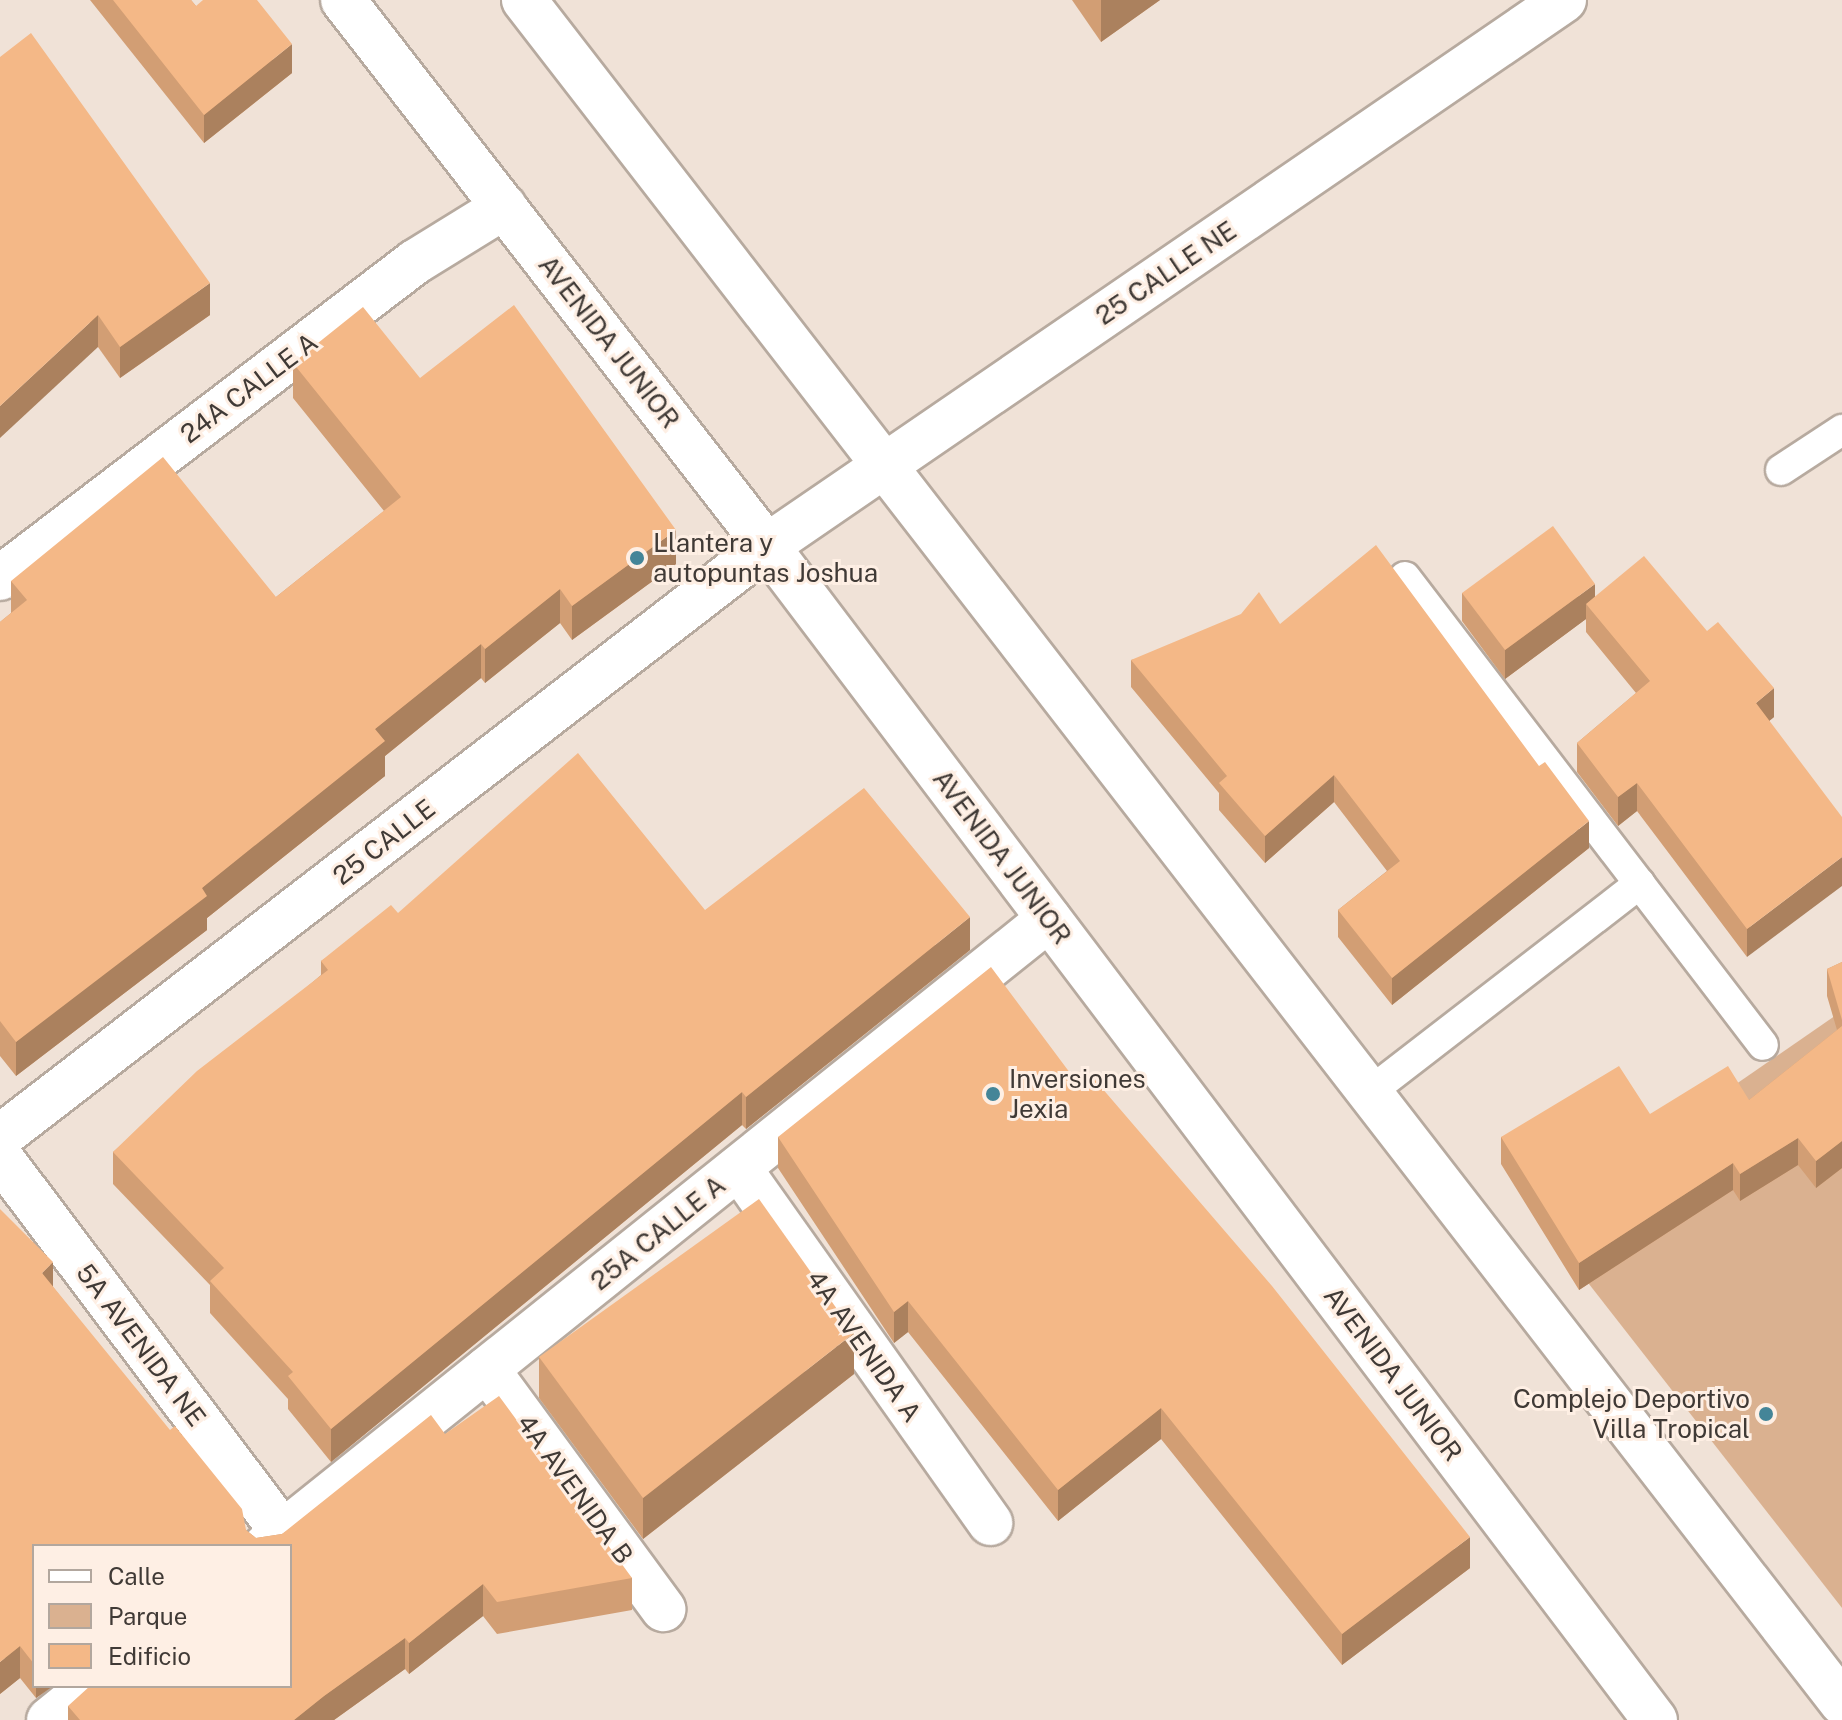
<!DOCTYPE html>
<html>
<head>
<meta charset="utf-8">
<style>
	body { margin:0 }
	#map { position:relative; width:1842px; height:1720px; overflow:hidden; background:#f0e2d7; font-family:"Public Sans",sans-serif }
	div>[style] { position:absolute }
	.green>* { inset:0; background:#dab190 }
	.roads { filter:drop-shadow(2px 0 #b7aa9f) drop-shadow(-2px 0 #b7aa9f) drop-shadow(0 2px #b7aa9f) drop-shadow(0 -2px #b7aa9f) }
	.service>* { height:30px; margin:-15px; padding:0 15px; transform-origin:15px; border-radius:15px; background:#fff }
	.minor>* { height:44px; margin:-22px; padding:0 22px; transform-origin:22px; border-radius:22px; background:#fff }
	.secondary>* { height:44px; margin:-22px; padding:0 22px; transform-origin:22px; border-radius:22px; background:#fff }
	.wall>* { inset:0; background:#d29e74 }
	.shaded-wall>* { inset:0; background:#ab815e }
	.building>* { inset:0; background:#f4b887 }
	.dots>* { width:22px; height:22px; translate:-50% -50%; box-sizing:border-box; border:4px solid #feefe4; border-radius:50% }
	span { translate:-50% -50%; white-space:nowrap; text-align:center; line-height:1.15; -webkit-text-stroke:6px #feefe4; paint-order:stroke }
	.street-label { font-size:26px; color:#403a36 }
	.poi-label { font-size:26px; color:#403a36 }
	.left { translate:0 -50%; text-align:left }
	.right { translate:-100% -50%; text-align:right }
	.legend { position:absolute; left:32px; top:1544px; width:260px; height:144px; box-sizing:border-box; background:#feefe4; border:2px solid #b2a79e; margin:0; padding:10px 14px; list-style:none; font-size:24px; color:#403a36 }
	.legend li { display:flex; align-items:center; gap:16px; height:40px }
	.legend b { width:40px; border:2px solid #b2a79e }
</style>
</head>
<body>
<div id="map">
	<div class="green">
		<div style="clip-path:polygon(1842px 1011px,1842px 1608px,1539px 1220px)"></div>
	</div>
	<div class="roads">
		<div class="service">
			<div style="left:1781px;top:470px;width:73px;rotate:-33.3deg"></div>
			<div style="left:1405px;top:577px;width:589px;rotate:52.59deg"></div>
			<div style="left:1370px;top:1092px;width:341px;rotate:-37.7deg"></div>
		</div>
		<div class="minor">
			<div style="left:0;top:578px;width:522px;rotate:-37.29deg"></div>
			<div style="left:415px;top:262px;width:105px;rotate:-31.7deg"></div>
			<div style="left:0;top:1137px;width:968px;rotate:-37.62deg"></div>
			<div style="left:0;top:1157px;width:471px;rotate:53deg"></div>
			<div style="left:739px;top:1168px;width:435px;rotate:54.7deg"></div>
			<div style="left:487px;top:1369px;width:298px;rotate:53.7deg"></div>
			<div style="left:266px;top:1546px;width:1003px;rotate:-38.69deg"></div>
			<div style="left:49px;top:1720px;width:54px;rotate:-39deg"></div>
		</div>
		<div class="secondary">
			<div style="left:343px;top:0;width:691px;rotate:52.17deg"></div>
			<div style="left:767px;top:546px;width:1472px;rotate:52.9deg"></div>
			<div style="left:524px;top:0;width:2153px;rotate:52.26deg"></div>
			<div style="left:767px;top:546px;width:966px;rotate:-34.41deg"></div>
		</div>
	</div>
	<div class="wall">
		<div style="clip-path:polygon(90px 0,191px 0,196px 6px,292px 73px,204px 143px)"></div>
		<div style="clip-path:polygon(1072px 0,1160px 0,1101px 42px)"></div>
		<div style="clip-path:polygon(0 57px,210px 315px,120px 378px,98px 347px)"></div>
		<div style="clip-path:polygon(293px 363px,420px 378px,676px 564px,572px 640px,560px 623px,485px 683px,481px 678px,385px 756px,385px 776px,207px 918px,207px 930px,16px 1076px,0 1056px,0 622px,11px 613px,11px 581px,276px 597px,384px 511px,293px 398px)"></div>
		<div style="clip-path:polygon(1462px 593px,1595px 597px,1774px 717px,1769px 721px,1747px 957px,1637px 811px,1618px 826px,1577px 772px,1577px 743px,1636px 693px,1586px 632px,1586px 619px,1505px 679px,1462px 621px)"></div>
		<div style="clip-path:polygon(1280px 624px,1589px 848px,1392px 1005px,1338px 937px,1338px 910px,1387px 871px,1334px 802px,1265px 863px,1219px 810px,1219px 793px,1131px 687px,1131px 660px)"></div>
		<div style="clip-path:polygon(705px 910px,970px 950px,746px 1129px,742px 1125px,331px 1462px,288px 1409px,288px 1399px,210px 1313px,210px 1285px,113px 1184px,113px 1152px,321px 975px,321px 961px,398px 913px)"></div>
		<div style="clip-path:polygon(1842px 962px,1842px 1168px,1816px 1188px,1798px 1165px,1740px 1201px,1733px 1190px,1579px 1290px,1501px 1164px,1501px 1137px,1650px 1114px,1749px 1100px,1837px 1030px,1827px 996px,1827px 969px)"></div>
		<div style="clip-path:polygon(1076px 1081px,1470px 1568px,1342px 1665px,1161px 1439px,1058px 1521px,908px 1332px,894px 1343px,778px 1168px,778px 1137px)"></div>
		<div style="clip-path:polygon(53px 1287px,246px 1530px,256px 1538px,282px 1534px,445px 1434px,632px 1578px,632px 1610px,497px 1634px,483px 1616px,409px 1674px,405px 1669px,334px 1720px,68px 1720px,68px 1706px,290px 1686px,34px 1546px,34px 1686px,53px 1686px,36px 1698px,20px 1678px,0 1694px)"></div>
		<div style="clip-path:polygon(539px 1357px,854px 1374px,643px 1539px,539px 1398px)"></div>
	</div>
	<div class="shaded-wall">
		<div style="clip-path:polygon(1101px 0,1160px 0,1101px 42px)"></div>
		<div style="clip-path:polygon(292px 44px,292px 73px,204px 143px,204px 115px)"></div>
		<div style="clip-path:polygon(210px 283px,210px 315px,120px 378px,120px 347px)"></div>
		<div style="clip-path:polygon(98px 315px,98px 347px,0 438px,0 406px)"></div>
		<div style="clip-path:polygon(676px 530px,676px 564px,572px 640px,572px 606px)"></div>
		<div style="clip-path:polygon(1595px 584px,1595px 613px,1586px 604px,1586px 619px,1505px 679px,1505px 650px)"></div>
		<div style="clip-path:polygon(560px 589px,560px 623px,485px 683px,485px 649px)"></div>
		<div style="clip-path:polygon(481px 644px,481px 678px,385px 756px,385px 776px,207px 918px,207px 930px,16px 1076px,16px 1042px,202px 888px,375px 729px)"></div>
		<div style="clip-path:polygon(1774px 688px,1774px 717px,1756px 732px,1756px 703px)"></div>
		<div style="clip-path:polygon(1334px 775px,1334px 802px,1265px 863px,1265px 836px)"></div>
		<div style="clip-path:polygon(1637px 783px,1637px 811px,1618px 826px,1618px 797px)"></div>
		<div style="clip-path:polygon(1589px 821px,1589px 848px,1392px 1005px,1392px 978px)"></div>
		<div style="clip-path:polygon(1842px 857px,1842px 886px,1747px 957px,1747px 929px)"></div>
		<div style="clip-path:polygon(970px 917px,970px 950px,746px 1129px,746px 1097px)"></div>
		<div style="clip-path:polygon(742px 1092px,742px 1125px,331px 1462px,331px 1429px)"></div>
		<div style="clip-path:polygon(1798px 1138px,1798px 1165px,1740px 1201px,1740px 1174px)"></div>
		<div style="clip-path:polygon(1842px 1141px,1842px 1168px,1816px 1188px,1816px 1161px)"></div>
		<div style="clip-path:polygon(1733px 1163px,1733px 1190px,1579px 1290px,1579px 1263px)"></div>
		<div style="clip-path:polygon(53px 1262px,53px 1294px,42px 1273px)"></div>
		<div style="clip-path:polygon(908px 1301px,908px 1332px,894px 1343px,894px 1312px)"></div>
		<div style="clip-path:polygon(854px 1333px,854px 1374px,643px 1539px,643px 1498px)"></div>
		<div style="clip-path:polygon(1161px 1408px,1161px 1439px,1058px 1521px,1058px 1490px)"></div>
		<div style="clip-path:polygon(1470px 1537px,1470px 1568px,1342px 1665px,1342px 1634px)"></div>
		<div style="clip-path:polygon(483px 1584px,483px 1616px,409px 1674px,409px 1643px)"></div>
		<div style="clip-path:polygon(405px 1638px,405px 1669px,334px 1720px,294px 1720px,324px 1696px)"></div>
		<div style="clip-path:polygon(20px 1646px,20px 1678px,0 1694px,0 1662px)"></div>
		<div style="clip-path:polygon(36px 1686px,53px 1686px,36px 1698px)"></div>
	</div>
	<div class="building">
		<div style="clip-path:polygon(113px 0,191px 0,196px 6px,203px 0,257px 0,292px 44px,204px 115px)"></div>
		<div style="clip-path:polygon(31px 33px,210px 283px,120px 347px,98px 315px,0 406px,0 57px)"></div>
		<div style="clip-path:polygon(514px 305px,676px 530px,572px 606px,560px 589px,485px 649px,481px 644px,375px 729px,385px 741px,202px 888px,207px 896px,16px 1042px,0 1021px,0 622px,27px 600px,11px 581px,163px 457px,276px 597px,401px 497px,293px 363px,363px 307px,420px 378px)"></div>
		<div style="clip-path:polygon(1553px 526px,1595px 584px,1505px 650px,1462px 593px)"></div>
		<div style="clip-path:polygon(1376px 545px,1539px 766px,1545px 762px,1589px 821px,1392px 978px,1338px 910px,1400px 861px,1334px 775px,1265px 836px,1219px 783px,1227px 776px,1131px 660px,1241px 614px,1259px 592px,1280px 624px)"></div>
		<div style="clip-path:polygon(1644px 556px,1707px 631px,1718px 622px,1774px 688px,1756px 703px,1842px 817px,1842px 857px,1747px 929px,1637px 783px,1618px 797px,1577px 743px,1650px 681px,1586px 604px)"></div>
		<div style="clip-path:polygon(578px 753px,705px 910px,864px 788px,970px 917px,746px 1097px,742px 1092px,331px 1429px,288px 1376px,293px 1372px,210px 1281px,224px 1268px,113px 1152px,197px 1071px,328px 970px,321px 961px,391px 905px,398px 913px)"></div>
		<div style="clip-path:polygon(1842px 962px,1842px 1020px,1827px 969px)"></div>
		<div style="clip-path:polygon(991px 967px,1076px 1081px,1089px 1073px,1272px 1286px,1470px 1537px,1342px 1634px,1161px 1408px,1058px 1490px,908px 1301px,894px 1312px,778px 1137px)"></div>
		<div style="clip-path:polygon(1842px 1026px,1842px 1141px,1816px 1161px,1798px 1138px,1740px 1174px,1733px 1163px,1579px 1263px,1501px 1137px,1619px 1066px,1650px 1114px,1728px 1066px,1749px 1100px)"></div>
		<div style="clip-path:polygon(759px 1199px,854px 1333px,643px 1498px,539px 1357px)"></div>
		<div style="clip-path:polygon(0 1209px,53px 1262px,42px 1273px,170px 1430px,175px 1426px,242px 1509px,246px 1530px,256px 1538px,282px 1534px,431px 1415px,445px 1434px,499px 1396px,632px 1578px,497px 1602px,483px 1584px,409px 1643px,405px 1638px,324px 1696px,294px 1720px,80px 1720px,68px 1706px,90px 1686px,290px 1686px,290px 1546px,34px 1546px,34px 1664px,20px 1646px,0 1662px)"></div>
	</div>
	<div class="dots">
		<div style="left:637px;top:558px;background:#448598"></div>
		<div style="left:993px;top:1094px;background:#448598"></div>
		<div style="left:1766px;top:1414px;background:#448598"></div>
	</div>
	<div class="street-label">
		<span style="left:1166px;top:273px;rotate:-34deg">25 CALLE NE</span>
		<span style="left:609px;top:342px;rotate:52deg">AVENIDA JUNIOR</span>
		<span style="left:249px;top:388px;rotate:-37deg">24A CALLE A</span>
		<span style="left:384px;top:842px;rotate:-38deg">25 CALLE</span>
		<span style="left:1002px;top:857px;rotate:53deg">AVENIDA JUNIOR</span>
		<span style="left:658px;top:1233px;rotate:-39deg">25A CALLE A</span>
		<span style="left:141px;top:1345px;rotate:53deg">5A AVENIDA NE</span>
		<span style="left:864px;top:1346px;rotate:55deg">4A AVENIDA A</span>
		<span style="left:1393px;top:1374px;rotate:53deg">AVENIDA JUNIOR</span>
		<span style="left:575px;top:1489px;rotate:54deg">4A AVENIDA B</span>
	</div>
	<div class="poi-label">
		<span class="left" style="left:653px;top:558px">Llantera y<br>autopuntas Joshua</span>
		<span class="left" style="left:1009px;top:1094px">Inversiones<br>Jexia</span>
		<span class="right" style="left:1750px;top:1414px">Complejo Deportivo<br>Villa Tropical</span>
	</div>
	<ul class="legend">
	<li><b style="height:10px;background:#fff"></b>Calle</li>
	<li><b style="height:22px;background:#dab190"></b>Parque</li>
	<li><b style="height:22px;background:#f4b887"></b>Edificio</li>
	</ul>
</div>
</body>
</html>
